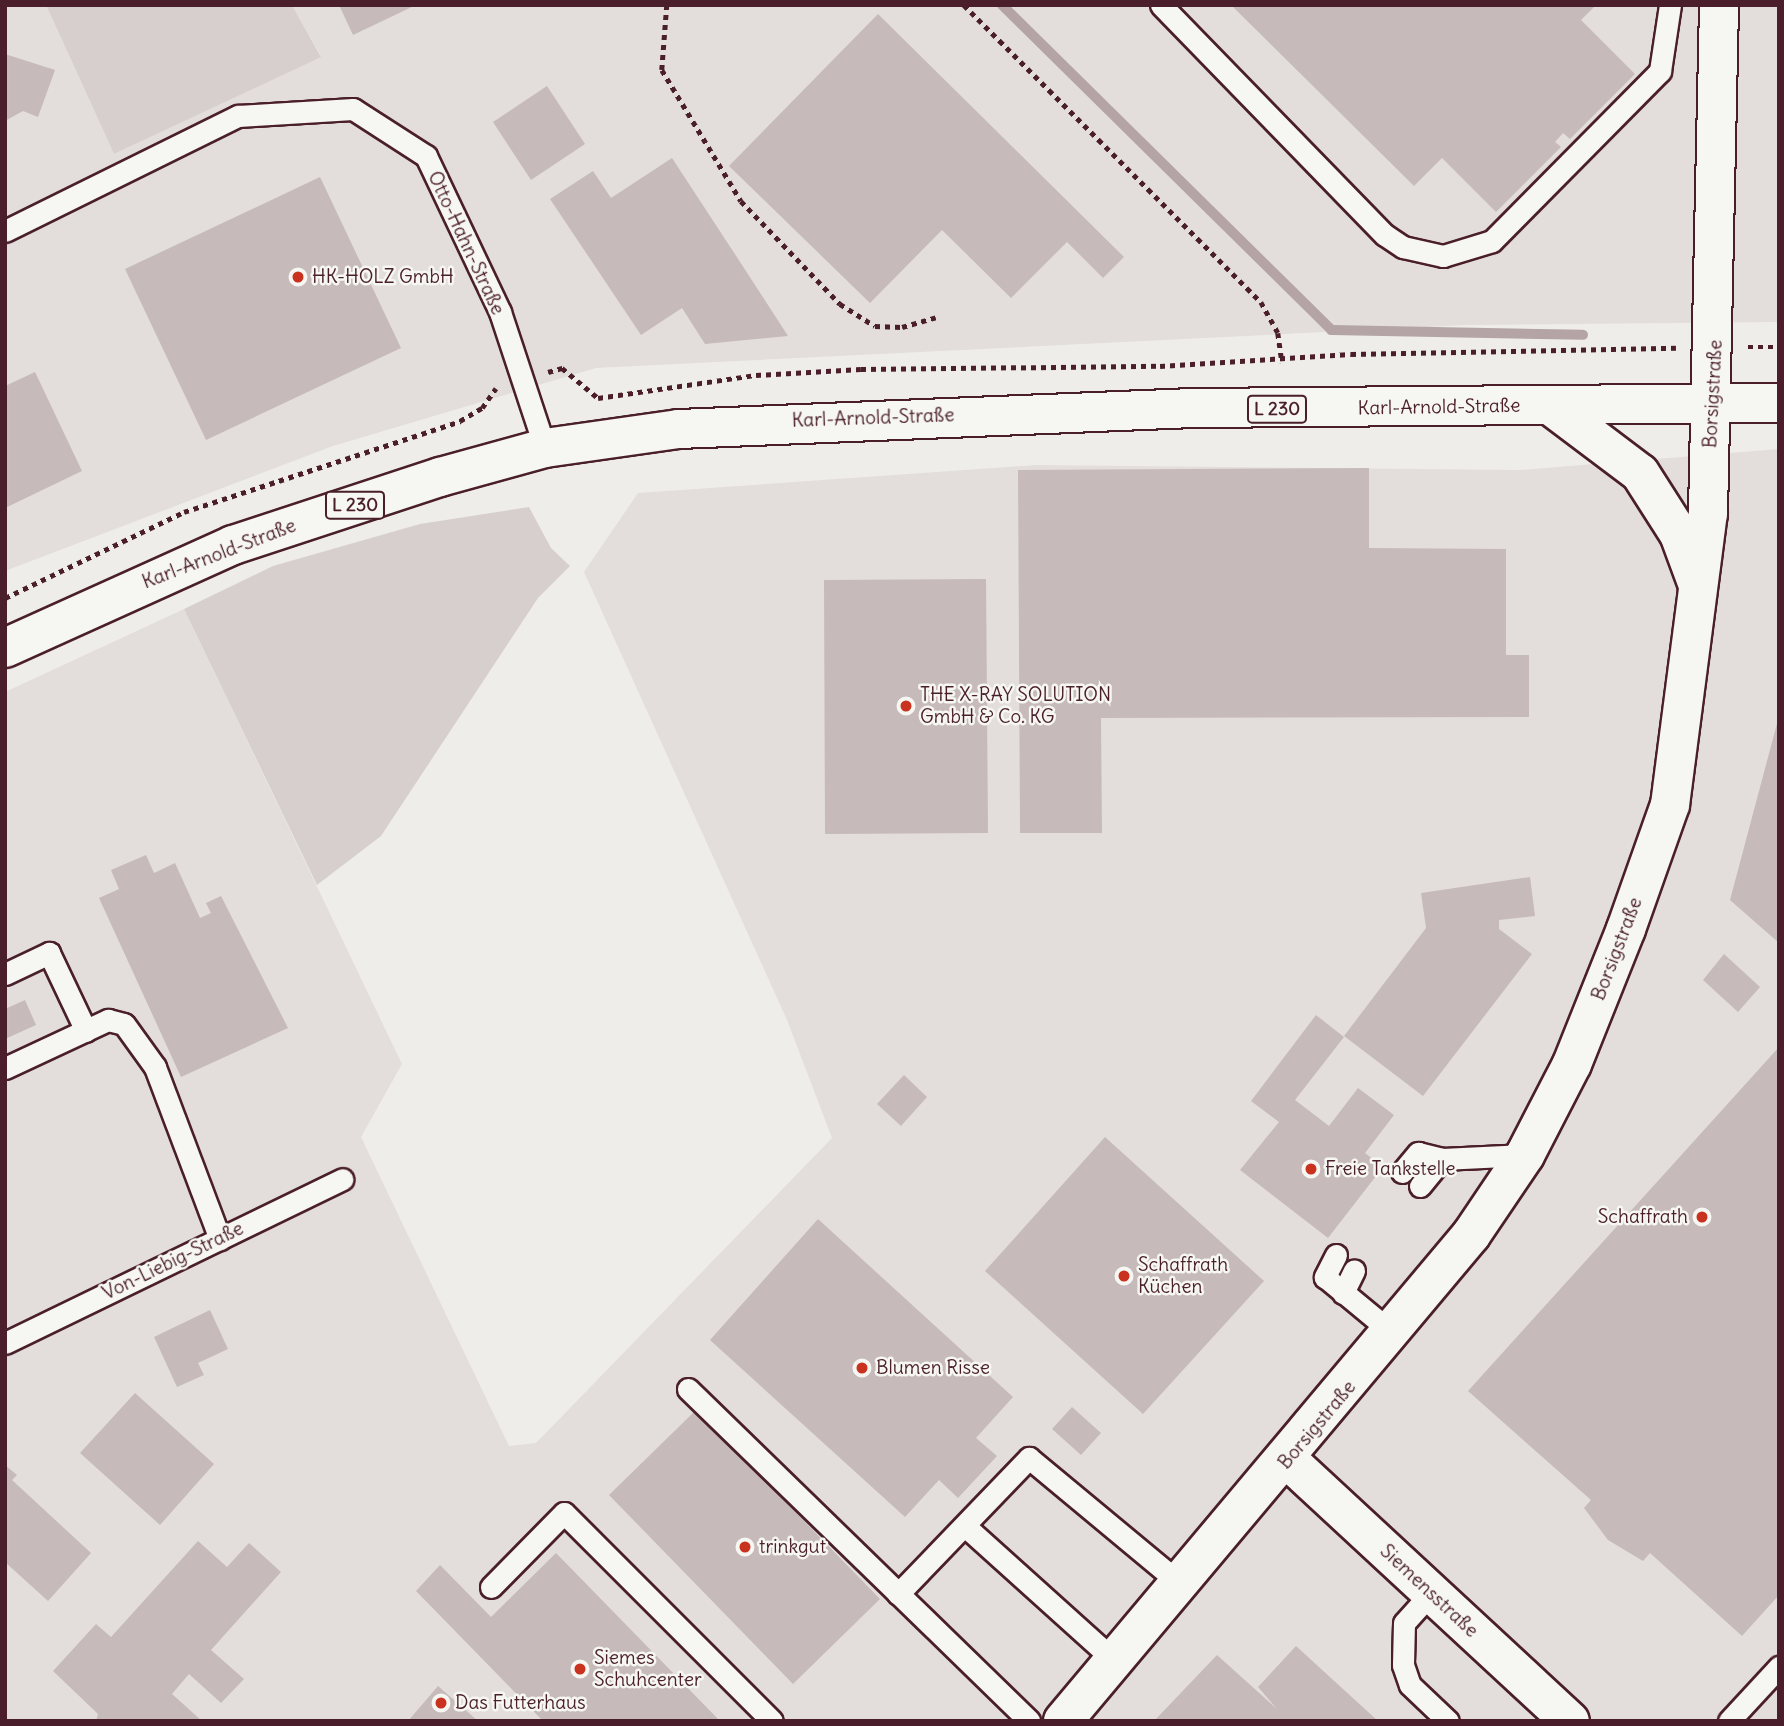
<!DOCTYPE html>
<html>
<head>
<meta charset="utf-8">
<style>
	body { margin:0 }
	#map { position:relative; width:1784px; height:1726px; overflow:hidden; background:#efedea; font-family:Delius,sans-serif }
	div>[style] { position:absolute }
	.built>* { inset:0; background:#e3dedc }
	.green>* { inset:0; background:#d7cfce }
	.stream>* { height:10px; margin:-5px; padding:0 5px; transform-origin:5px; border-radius:5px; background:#b4a4a5 }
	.building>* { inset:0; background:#c6babb }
	.path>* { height:4.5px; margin-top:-2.25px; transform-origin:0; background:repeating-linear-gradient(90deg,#4a1f2b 0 5px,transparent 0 10px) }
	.roads { filter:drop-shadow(2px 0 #4a1f2b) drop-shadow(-2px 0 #4a1f2b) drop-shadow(0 2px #4a1f2b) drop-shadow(0 -2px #4a1f2b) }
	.service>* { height:21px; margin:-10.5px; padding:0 10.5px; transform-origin:10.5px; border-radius:10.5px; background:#f6f6f2 }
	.tertiary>* { height:38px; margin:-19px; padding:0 19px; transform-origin:19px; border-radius:19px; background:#f6f6f2 }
	.primary>* { height:38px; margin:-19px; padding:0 19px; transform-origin:19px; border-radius:19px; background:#f6f6f2 }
	.dots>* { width:19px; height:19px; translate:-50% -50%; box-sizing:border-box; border:4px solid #f6f6f2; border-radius:50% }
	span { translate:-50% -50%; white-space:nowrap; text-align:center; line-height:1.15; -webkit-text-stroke:5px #f6f6f2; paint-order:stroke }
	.shield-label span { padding:2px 5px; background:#f6f6f2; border:2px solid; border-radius:5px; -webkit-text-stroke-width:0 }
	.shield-label { font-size:18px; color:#4a1f2b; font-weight:700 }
	.street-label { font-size:19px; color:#4a1f2b }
	.poi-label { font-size:19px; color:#4a1f2b }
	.left { translate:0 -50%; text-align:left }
	.right { translate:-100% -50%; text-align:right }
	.frame { position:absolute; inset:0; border:7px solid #4a1f2b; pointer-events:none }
</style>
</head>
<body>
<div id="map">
	<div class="built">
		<div style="clip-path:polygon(5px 5px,46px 5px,114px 154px,321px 56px,292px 5px,1779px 5px,1779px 322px,1467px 325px,596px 368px,333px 446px,5px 571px)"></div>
		<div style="clip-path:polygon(1779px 449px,1779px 1721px,5px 1721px,5px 692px,184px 609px,402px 1064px,361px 1137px,509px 1446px,536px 1443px,832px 1138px,787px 1020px,584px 572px,638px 493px,1036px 465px,1520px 470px)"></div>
	</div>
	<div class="green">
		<div style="clip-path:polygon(46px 5px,292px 5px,321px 57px,114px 154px)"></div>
		<div style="clip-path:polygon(529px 507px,551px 548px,570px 566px,538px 598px,381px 836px,317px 885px,184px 609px,273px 566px,420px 524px)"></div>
	</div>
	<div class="stream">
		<div style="left:1002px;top:5px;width:462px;rotate:44.6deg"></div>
		<div style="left:1331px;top:330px;width:252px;rotate:1.1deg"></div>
	</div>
	<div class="building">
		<div style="clip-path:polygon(339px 5px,416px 5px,353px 35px)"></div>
		<div style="clip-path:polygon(1231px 5px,1596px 5px,1581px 20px,1635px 74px,1570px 139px,1563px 133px,1555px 142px,1561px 147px,1496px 212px,1442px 158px,1414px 186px)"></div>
		<div style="clip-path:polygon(878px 14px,1124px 257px,1103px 278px,1067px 242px,1011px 298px,942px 230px,870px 303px,729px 166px)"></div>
		<div style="clip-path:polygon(5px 54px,55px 70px,38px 117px,23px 111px,5px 121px)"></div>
		<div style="clip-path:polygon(547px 86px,585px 144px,531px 180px,493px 122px)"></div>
		<div style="clip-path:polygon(672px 158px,744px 268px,788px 336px,705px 344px,682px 308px,641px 335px,550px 199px,593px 171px,611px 198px)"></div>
		<div style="clip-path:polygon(320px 177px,401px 348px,206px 440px,125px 269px)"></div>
		<div style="clip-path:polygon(35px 372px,82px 471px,5px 508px,5px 386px)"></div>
		<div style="clip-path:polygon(1369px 468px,1369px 548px,1506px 549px,1506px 655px,1529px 655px,1529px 717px,1101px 718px,1102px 833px,1020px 833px,1018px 470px)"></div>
		<div style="clip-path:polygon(986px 579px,988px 833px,825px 834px,824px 580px)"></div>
		<div style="clip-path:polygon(1779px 716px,1779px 943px,1730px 900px)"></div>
		<div style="clip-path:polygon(146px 855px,154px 873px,175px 863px,200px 918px,211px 913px,206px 903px,221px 896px,288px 1028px,181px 1077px,99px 898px,119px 889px,111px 870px)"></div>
		<div style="clip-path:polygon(1530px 877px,1535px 916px,1499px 920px,1499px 929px,1532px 954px,1423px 1096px,1344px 1036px,1426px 928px,1421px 893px)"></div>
		<div style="clip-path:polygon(1724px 954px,1760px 987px,1738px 1012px,1703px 980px)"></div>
		<div style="clip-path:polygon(25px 1000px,36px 1025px,5px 1039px,5px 1009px)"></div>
		<div style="clip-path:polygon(1316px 1015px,1344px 1037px,1295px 1100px,1329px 1126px,1358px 1088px,1394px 1115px,1365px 1153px,1383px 1167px,1328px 1238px,1240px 1170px,1279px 1122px,1251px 1101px)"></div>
		<div style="clip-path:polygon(1779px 1047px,1779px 1595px,1742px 1636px,1650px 1553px,1643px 1561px,1608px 1540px,1584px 1508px,1591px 1500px,1468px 1391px)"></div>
		<div style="clip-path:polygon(904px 1075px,927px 1097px,901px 1126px,877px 1104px)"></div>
		<div style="clip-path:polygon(1105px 1137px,1264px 1281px,1143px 1414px,985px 1271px)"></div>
		<div style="clip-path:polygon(818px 1219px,1013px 1397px,976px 1438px,997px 1456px,958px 1498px,939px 1480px,905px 1517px,710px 1340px)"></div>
		<div style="clip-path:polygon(210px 1310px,228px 1349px,198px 1363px,204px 1375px,177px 1387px,154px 1337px)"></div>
		<div style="clip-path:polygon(135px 1393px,214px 1464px,160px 1525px,80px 1453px)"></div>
		<div style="clip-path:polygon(1072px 1407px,1101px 1433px,1081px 1455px,1052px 1429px)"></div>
		<div style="clip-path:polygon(696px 1410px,880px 1599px,793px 1684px,609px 1495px)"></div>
		<div style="clip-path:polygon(5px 1465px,17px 1475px,12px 1480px,91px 1553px,48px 1601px,5px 1562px)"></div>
		<div style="clip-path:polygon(198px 1541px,227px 1567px,249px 1543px,281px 1572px,211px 1650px,244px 1679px,221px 1703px,189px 1674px,172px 1694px,202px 1721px,96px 1721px,98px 1714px,53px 1671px,96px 1624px,111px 1637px)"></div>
		<div style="clip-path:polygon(556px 1553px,720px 1721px,543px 1721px,416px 1591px,440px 1565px,491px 1617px)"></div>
		<div style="clip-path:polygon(1296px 1646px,1378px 1721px,1154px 1721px,1217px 1655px,1277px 1709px,1258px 1687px)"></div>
		<div style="clip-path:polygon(438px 1686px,478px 1721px,408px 1721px)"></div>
	</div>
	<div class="path">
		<div style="left:667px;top:5px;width:65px;rotate:94.4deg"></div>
		<div style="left:662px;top:70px;width:153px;rotate:58.9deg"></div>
		<div style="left:741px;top:201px;width:143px;rotate:46.1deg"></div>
		<div style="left:840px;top:304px;width:41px;rotate:32.2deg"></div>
		<div style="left:875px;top:326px;width:27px;rotate:2deg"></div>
		<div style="left:902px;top:327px;width:35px;rotate:-16deg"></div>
		<div style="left:964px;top:5px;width:420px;rotate:45deg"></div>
		<div style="left:1261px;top:302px;width:35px;rotate:61deg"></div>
		<div style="left:1278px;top:333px;width:30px;rotate:82deg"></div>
		<div style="left:1748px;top:347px;width:31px"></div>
		<div style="left:548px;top:372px;width:15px;rotate:-16deg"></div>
		<div style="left:562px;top:368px;width:47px;rotate:39.8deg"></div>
		<div style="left:598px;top:398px;width:160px;rotate:-8.3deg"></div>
		<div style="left:756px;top:375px;width:105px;rotate:-3.3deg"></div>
		<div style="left:861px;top:369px;width:299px;rotate:-0.6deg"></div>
		<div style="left:1160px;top:366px;width:191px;rotate:-3.6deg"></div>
		<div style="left:1351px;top:354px;width:325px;rotate:-1.1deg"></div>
		<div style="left:5px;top:598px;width:199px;rotate:-25.7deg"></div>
		<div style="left:184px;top:512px;width:291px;rotate:-18.2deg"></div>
		<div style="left:460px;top:421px;width:26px;rotate:-31deg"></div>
		<div style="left:482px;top:408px;width:24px;rotate:-55deg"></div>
	</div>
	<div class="roads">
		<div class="service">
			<div style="left:1161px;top:5px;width:321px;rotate:45.8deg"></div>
			<div style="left:1385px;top:235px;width:22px;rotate:34deg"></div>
			<div style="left:1403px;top:247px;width:41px;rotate:12.7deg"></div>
			<div style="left:1443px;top:256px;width:51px;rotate:-17deg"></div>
			<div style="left:1492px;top:241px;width:239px;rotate:-45.3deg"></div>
			<div style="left:1660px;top:71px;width:67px;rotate:-81.4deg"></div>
			<div style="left:5px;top:231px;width:260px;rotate:-26.3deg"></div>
			<div style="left:238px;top:116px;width:115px;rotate:-3.5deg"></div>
			<div style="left:353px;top:109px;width:87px;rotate:32.8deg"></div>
			<div style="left:426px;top:156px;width:173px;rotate:64.6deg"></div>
			<div style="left:500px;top:312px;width:143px;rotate:71.7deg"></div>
			<div style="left:5px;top:974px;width:49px;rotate:-25.5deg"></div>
			<div style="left:49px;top:953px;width:86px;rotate:64.6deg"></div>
			<div style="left:5px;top:1068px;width:114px;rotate:-25deg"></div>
			<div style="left:108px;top:1020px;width:16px;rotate:14deg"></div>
			<div style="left:124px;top:1024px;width:53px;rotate:54.2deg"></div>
			<div style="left:155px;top:1067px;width:184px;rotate:69.3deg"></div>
			<div style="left:1402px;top:1172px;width:25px;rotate:-50deg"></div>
			<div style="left:1418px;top:1153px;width:25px;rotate:14deg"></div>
			<div style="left:1442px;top:1159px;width:83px;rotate:-2.8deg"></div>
			<div style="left:1420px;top:1186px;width:35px;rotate:-51deg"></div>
			<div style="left:1336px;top:1255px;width:25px;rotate:117deg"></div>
			<div style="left:1325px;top:1277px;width:89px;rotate:39.6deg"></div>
			<div style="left:1343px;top:1293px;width:25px;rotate:-64deg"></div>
			<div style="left:5px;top:1343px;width:375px;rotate:-25.9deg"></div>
			<div style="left:688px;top:1389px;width:476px;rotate:44.2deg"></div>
			<div style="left:965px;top:1526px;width:202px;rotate:42deg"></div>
			<div style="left:491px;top:1587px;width:104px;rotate:-45.4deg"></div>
			<div style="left:564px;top:1513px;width:294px;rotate:45deg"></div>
			<div style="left:1431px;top:1593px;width:40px;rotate:132deg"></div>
			<div style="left:1404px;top:1623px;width:42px;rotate:91.4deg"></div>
			<div style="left:1403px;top:1665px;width:21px;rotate:71deg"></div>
			<div style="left:1410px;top:1685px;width:52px;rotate:43.5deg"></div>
			<div style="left:898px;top:1594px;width:189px;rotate:-46.1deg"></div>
			<div style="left:1029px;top:1458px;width:197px;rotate:39.7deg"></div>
			<div style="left:1729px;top:1721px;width:74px;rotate:-47.2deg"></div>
		</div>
		<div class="tertiary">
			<div style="left:1551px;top:406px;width:111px;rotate:37deg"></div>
			<div style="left:1640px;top:473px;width:72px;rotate:57.4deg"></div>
			<div style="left:1679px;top:534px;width:52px;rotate:69.8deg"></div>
			<div style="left:1288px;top:1460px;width:384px;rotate:42.8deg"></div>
			<div style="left:1063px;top:1721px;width:635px;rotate:-49.99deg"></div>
			<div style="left:1471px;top:1235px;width:97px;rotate:-56deg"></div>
			<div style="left:1525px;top:1155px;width:102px;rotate:-62.7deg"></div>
			<div style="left:1572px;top:1064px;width:145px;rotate:-68.2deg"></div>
			<div style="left:1626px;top:929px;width:132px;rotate:-70.5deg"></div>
			<div style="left:1670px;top:805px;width:293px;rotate:-82.6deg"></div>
			<div style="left:1708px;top:514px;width:509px;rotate:-88.76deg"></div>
		</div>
		<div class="primary">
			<div style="left:5px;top:648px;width:250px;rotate:-24.3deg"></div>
			<div style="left:233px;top:545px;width:218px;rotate:-18.2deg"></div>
			<div style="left:440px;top:477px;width:109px;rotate:-15.4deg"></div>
			<div style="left:545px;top:448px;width:135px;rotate:-8.1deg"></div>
			<div style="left:679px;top:429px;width:514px;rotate:-2.34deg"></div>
			<div style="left:1193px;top:408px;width:586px;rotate:-0.49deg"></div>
		</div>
	</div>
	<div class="dots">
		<div style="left:298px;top:277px;background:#c8321e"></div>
		<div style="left:906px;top:706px;background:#c8321e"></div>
		<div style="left:1311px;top:1169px;background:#c8321e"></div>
		<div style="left:1702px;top:1217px;background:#c8321e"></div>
		<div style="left:1124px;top:1276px;background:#c8321e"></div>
		<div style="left:862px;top:1368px;background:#c8321e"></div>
		<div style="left:745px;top:1547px;background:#c8321e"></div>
		<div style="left:580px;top:1669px;background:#c8321e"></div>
		<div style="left:441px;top:1703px;background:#c8321e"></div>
	</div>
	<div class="shield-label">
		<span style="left:1277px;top:409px">L 230</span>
		<span style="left:355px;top:505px">L 230</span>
	</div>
	<div class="street-label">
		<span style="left:466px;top:243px;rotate:65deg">Otto-Hahn-Straße</span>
		<span style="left:1713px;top:394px;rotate:-87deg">Borsigstraße</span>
		<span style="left:1439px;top:407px;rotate:-1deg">Karl-Arnold-Straße</span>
		<span style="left:873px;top:418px;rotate:-2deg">Karl-Arnold-Straße</span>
		<span style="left:219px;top:554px;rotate:-21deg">Karl-Arnold-Straße</span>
		<span style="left:1617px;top:949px;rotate:-69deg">Borsigstraße</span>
		<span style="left:173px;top:1261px;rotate:-26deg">Von-Liebig-Straße</span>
		<span style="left:1317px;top:1425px;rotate:-50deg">Borsigstraße</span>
		<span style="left:1429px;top:1591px;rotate:43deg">Siemensstraße</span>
	</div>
	<div class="poi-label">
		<span class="left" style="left:312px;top:277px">HK-HOLZ GmbH</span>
		<span class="left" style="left:920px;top:706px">THE X-RAY SOLUTION<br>GmbH &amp; Co. KG</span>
		<span class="left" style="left:1325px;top:1169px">Freie Tankstelle</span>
		<span class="right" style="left:1688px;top:1217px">Schaffrath</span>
		<span class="left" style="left:1138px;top:1276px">Schaffrath<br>Küchen</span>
		<span class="left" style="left:876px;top:1368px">Blumen Risse</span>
		<span class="left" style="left:759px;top:1547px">trinkgut</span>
		<span class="left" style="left:594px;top:1669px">Siemes<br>Schuhcenter</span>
		<span class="left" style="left:455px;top:1703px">Das Futterhaus</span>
	</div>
	<div class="frame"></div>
</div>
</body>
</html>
